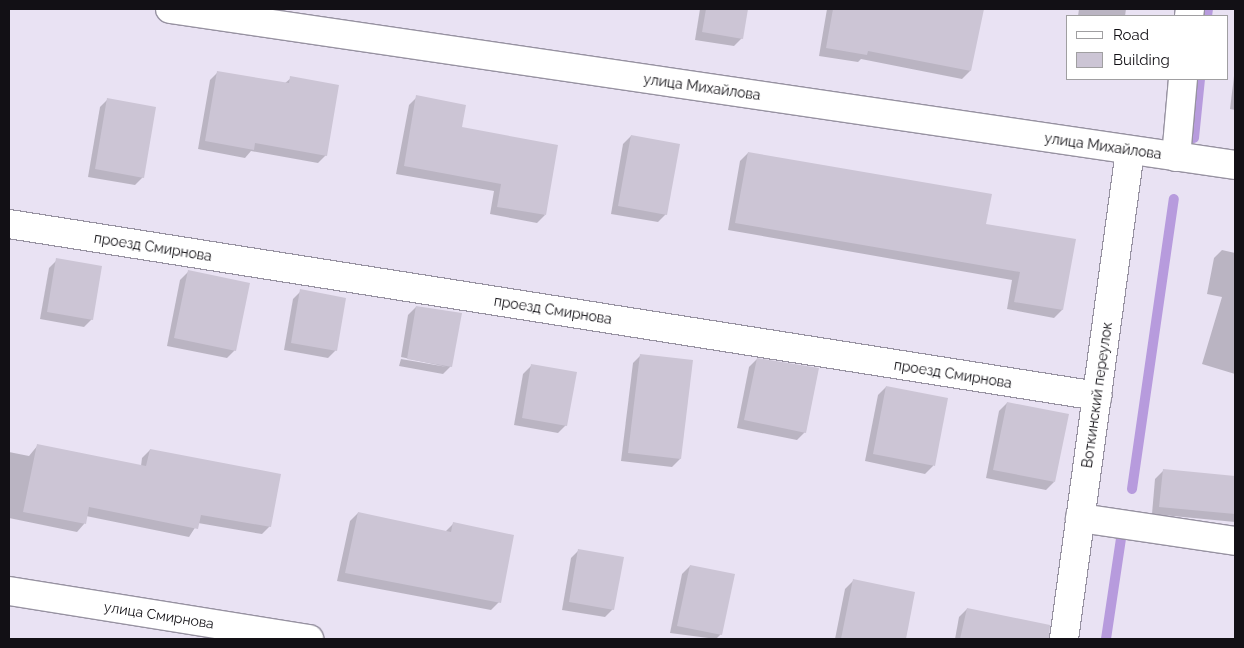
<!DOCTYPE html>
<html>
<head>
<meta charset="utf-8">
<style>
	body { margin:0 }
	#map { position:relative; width:1244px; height:648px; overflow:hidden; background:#e9e2f3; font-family:Raleway,sans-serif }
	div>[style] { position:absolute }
	.shadow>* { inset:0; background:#0003 }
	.stream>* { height:10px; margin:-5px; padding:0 5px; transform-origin:5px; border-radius:5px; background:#b79bdd }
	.building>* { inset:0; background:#ccc5d5 }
	.roads { filter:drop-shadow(1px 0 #9792a1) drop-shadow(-1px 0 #9792a1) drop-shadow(0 1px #9792a1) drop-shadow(0 -1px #9792a1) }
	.street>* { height:28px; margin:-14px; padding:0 14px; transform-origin:14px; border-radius:14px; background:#fff }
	span { translate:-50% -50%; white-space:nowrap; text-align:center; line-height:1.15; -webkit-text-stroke:4.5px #fff; paint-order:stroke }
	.street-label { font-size:14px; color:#121015 }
	.frame { position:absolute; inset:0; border:10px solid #121015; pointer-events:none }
	.legend { position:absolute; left:1066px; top:15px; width:162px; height:65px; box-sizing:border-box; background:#fff; border:1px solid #a09fa1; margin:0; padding:6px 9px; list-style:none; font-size:15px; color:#121015 }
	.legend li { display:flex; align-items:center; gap:10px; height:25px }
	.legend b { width:25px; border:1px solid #a09fa1 }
</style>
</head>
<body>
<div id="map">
	<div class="shadow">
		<div style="clip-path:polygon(700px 9px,747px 9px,742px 38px,734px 46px,695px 40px)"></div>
		<div style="clip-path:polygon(827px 9px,982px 9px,970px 71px,962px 79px,861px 59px,858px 62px,819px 56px)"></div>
		<div style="clip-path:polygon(1079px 9px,1126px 9px,1125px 16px,1078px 16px)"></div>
		<div style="clip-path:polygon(1235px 68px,1235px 110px,1230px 109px)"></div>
		<div style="clip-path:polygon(218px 72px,284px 84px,291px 78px,326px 155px,318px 163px,251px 151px,245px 158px,198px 149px,210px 80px)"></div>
		<div style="clip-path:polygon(417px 97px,460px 128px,545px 215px,537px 223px,490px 214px,494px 191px,396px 174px,409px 105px)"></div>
		<div style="clip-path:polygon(108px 99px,143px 177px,135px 185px,88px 177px,100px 107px)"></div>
		<div style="clip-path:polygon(631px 136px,666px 214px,658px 222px,611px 214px,623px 144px)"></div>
		<div style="clip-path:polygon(748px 153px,985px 225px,1074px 240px,1062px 310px,1054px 318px,1007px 309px,1012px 280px,728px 230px,740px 161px)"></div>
		<div style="clip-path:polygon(1222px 250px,1235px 253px,1235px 374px,1202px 364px,1222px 297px,1207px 294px,1214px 258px)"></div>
		<div style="clip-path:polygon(57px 260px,92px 319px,84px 327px,40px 319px,49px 268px)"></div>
		<div style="clip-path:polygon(188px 272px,235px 350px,227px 358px,167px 346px,180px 280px)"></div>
		<div style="clip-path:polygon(301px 291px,336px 350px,328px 358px,284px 350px,293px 299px)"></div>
		<div style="clip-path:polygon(416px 307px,451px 366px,443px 374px,399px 366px,401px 359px,447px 367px,401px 357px,408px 315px)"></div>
		<div style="clip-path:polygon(641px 355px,680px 459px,672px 467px,621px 461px,633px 363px)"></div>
		<div style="clip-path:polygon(757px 359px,805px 432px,797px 440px,737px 428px,749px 367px)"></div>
		<div style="clip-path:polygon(531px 366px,566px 425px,558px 433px,514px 425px,523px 374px)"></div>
		<div style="clip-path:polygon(886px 387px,947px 399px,933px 466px,925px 474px,865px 461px,878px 395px)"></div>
		<div style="clip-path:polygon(1007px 403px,1054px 482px,1046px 490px,986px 478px,999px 411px)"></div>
		<div style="clip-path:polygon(38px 445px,141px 466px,142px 458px,150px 450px,270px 526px,262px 534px,198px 523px,189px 537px,86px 516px,84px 524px,77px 532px,9px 518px,9px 452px,29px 456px)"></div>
		<div style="clip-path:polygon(1163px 471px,1235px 477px,1235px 522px,1152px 514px,1155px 479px)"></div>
		<div style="clip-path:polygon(358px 513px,445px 532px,453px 524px,499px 602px,491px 610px,337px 581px,350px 521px)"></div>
		<div style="clip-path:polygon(579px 550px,613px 609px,605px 617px,562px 610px,571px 558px)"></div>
		<div style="clip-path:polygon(690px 566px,721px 634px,716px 639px,670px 633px,682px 574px)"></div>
		<div style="clip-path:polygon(853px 581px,914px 593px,904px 639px,835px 639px,845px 589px)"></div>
		<div style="clip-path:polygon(967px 609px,1027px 621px,1023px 639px,955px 639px,959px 617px)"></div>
	</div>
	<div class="stream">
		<div style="left:1207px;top:16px;width:7px;rotate:-82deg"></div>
		<div style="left:1194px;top:138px;width:59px;rotate:-84.2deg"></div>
		<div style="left:1132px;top:489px;width:293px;rotate:-81.8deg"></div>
		<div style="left:1106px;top:639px;width:101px;rotate:-81.5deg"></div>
	</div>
	<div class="building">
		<div style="clip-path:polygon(706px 9px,748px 9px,743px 39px,702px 32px)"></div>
		<div style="clip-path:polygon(833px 9px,984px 9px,971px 71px,868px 51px,867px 55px,826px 48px)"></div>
		<div style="clip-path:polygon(217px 71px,289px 83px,290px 76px,339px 85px,327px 156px,255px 143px,254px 150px,205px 141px)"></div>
		<div style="clip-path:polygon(416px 95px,466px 105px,462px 127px,558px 145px,546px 215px,497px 207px,501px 184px,404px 166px)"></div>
		<div style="clip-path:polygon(107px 98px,156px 107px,144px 178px,95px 169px)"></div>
		<div style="clip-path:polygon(631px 135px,680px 144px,667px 215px,618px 206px)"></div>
		<div style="clip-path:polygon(748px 152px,992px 194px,986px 224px,1076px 239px,1063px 310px,1014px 302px,1020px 272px,735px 223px)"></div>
		<div style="clip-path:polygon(56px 258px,102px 266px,93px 320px,47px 312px)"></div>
		<div style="clip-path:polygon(188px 270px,250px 283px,236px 351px,174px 338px)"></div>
		<div style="clip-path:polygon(300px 289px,346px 298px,337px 351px,291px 343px)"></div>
		<div style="clip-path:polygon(416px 306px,462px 313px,452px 367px,407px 359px)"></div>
		<div style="clip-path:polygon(640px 354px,693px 360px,681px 459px,628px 453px)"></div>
		<div style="clip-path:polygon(757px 358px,819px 368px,806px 433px,744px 420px)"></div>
		<div style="clip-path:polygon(531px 364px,577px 372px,567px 426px,522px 418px)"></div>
		<div style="clip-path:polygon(886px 386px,948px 398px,935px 466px,873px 454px)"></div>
		<div style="clip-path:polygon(1007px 402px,1069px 414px,1055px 482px,993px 470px)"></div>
		<div style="clip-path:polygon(37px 444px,146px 466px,150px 449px,281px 474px,271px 527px,201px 515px,198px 529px,89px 507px,86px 524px,23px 512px)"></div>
		<div style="clip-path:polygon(1163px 469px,1235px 476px,1235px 514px,1159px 507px)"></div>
		<div style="clip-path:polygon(358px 512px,451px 532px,453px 522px,514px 535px,501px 603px,345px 573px)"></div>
		<div style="clip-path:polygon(578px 549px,624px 557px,614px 610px,569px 602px)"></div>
		<div style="clip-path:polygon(690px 565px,735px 574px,722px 635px,677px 626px)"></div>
		<div style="clip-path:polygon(853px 579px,915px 592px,906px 639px,841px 639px)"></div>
		<div style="clip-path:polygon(967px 608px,1050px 625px,1049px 639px,960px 639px)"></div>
	</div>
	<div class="roads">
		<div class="street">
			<div style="left:170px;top:9px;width:1076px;rotate:8.33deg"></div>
			<div style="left:1189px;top:16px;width:7px;rotate:-82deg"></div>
			<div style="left:1176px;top:157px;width:78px;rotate:-84.9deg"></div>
			<div style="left:9px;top:224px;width:1102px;rotate:8.98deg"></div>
			<div style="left:1080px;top:518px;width:157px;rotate:8.4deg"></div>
			<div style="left:9px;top:591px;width:304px;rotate:9.1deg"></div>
			<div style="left:1064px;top:639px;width:493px;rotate:-82.3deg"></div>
		</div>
	</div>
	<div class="street-label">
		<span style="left:702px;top:87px;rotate:8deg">улица Михайлова</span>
		<span style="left:1103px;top:146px;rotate:8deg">улица Михайлова</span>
		<span style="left:153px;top:247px;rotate:9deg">проезд Смирнова</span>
		<span style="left:553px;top:310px;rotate:9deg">проезд Смирнова</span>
		<span style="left:953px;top:374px;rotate:9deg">проезд Смирнова</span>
		<span style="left:1097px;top:395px;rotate:-82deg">Воткинский переулок</span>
		<span style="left:159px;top:615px;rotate:9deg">улица Смирнова</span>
	</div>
	<div class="frame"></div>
	<ul class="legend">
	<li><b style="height:6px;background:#fff"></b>Road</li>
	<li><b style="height:14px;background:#ccc5d5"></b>Building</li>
	</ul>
</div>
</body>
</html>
